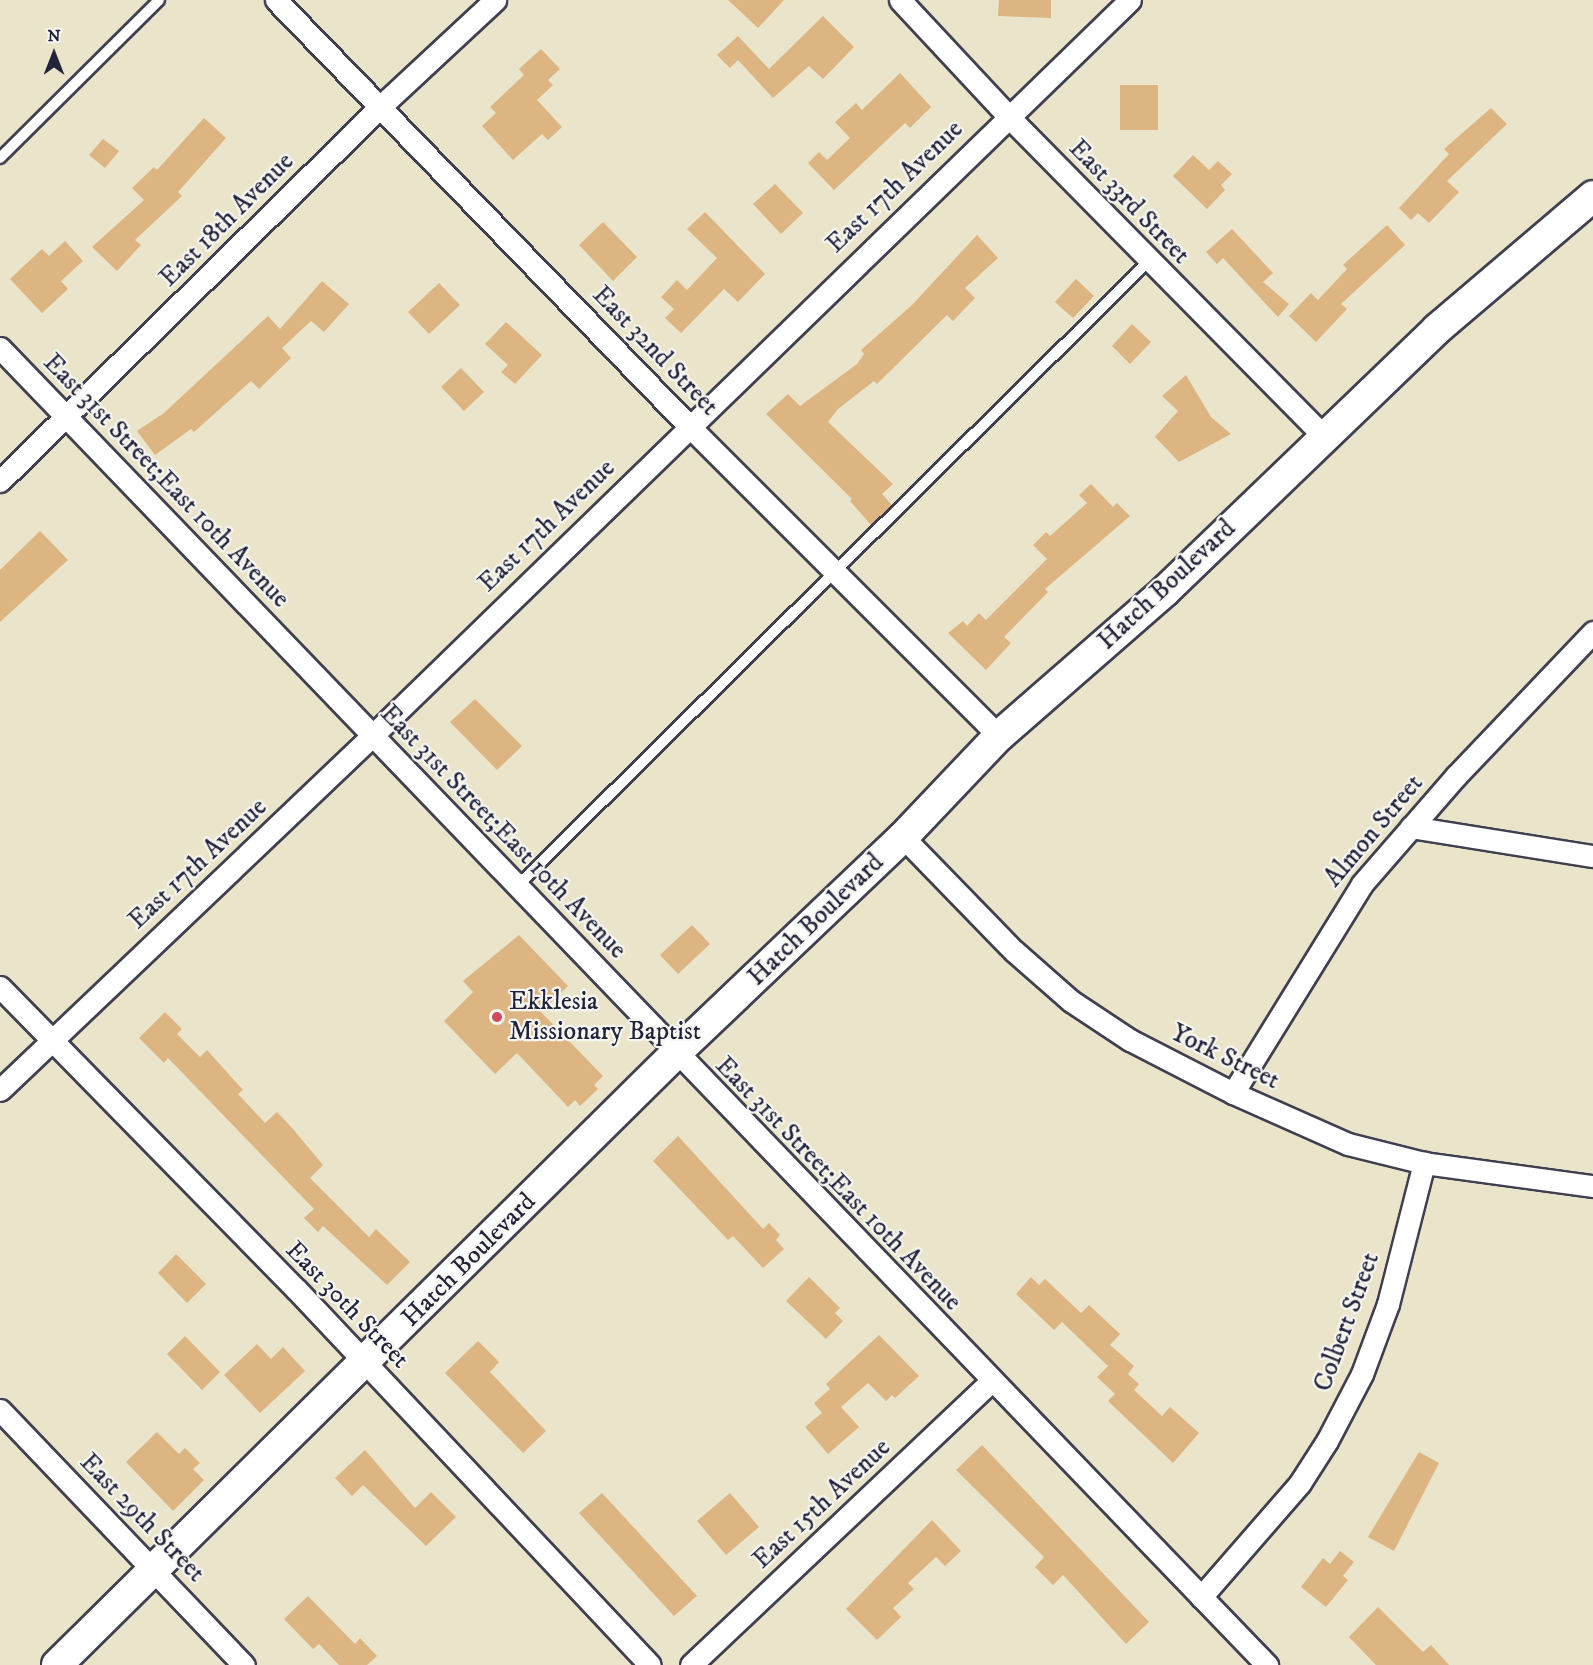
<!DOCTYPE html>
<html>
<head>
<meta charset="utf-8">
<style>
	body { margin:0 }
	#map { position:relative; width:1593px; height:1665px; overflow:hidden; background:#eae5ca; font-family:"IM FELL DW Pica",serif }
	div>[style] { position:absolute }
	.building>* { inset:0; background:#dcb582 }
	.roads { filter:drop-shadow(2px 0 #403f50) drop-shadow(-2px 0 #403f50) drop-shadow(0 2px #403f50) drop-shadow(0 -2px #403f50) }
	.lane>* { height:10px; margin:-5px; padding:0 5px; transform-origin:5px; border-radius:5px; background:#fff }
	.street>* { height:21px; margin:-10.5px; padding:0 10.5px; transform-origin:10.5px; border-radius:10.5px; background:#fff }
	.secondary>* { height:30px; margin:-15px; padding:0 15px; transform-origin:15px; border-radius:15px; background:#fff }
	.dots>* { width:16px; height:16px; translate:-50% -50%; box-sizing:border-box; border:3px solid #f6f6f2; border-radius:50% }
	span { translate:-50% -50%; white-space:nowrap; text-align:center; line-height:1.15; -webkit-text-stroke:4.5px #f6f6f2; paint-order:stroke }
	.street-label { font-size:26px; color:#22223b }
	.poi-label { font-size:26px; color:#22223b }
	.left { translate:0 -50%; text-align:left }
	.north { position:absolute; left:24px; top:24px; width:60px; height:60px; -webkit-text-stroke:4px #f6f6f2; paint-order:stroke; rotate:0deg; font-size:16px; font-weight:700; line-height:24px; text-align:center; color:#22223b }
	.north::after { content:''; display:block; margin:auto; width:21px; height:27px; background:#22223b; clip-path:polygon(50% 0,100% 100%,50% 72%,0 100%) }
</style>
</head>
<body>
<div id="map">
	<div class="building">
		<div style="clip-path:polygon(728px 0,784px 0,758px 28px)"></div>
		<div style="clip-path:polygon(999px 0,1051px 0,1051px 18px,998px 16px)"></div>
		<div style="clip-path:polygon(823px 16px,854px 47px,823px 79px,809px 66px,773px 98px,738px 60px,730px 68px,717px 55px,738px 36px,769px 69px)"></div>
		<div style="clip-path:polygon(541px 49px,560px 69px,548px 80px,553px 85px,537px 100px,562px 127px,548px 140px,542px 134px,513px 160px,482px 126px,496px 113px,490px 107px,524px 75px,519px 69px)"></div>
		<div style="clip-path:polygon(900px 73px,931px 107px,910px 128px,905px 123px,834px 190px,808px 163px,819px 152px,827px 160px,850px 138px,835px 122px,856px 103px,862px 110px)"></div>
		<div style="clip-path:polygon(1120px 85px,1158px 85px,1158px 130px,1120px 130px)"></div>
		<div style="clip-path:polygon(1491px 108px,1507px 124px,1447px 181px,1459px 192px,1429px 223px,1418px 213px,1411px 220px,1399px 208px,1449px 154px,1444px 149px)"></div>
		<div style="clip-path:polygon(204px 118px,226px 138px,178px 192px,182px 196px,135px 240px,141px 245px,117px 271px,92px 247px,144px 200px,132px 188px,154px 167px,157px 170px)"></div>
		<div style="clip-path:polygon(103px 139px,119px 151px,105px 168px,89px 155px)"></div>
		<div style="clip-path:polygon(1193px 155px,1209px 170px,1218px 161px,1232px 174px,1221px 185px,1225px 190px,1207px 209px,1173px 176px)"></div>
		<div style="clip-path:polygon(775px 184px,803px 213px,781px 234px,753px 204px)"></div>
		<div style="clip-path:polygon(705px 212px,765px 274px,738px 302px,724px 289px,681px 333px,665px 318px,674px 309px,661px 297px,677px 280px,687px 290px,717px 258px,687px 229px)"></div>
		<div style="clip-path:polygon(603px 222px,637px 257px,613px 281px,579px 245px)"></div>
		<div style="clip-path:polygon(1387px 225px,1405px 245px,1341px 304px,1347px 309px,1316px 342px,1289px 316px,1311px 293px,1318px 300px,1347px 269px,1343px 265px)"></div>
		<div style="clip-path:polygon(1232px 229px,1273px 273px,1263px 282px,1289px 304px,1278px 317px,1223px 258px,1217px 264px,1206px 252px)"></div>
		<div style="clip-path:polygon(977px 235px,998px 258px,965px 288px,975px 298px,953px 321px,947px 315px,877px 384px,874px 381px,838px 409px,828px 422px,893px 484px,882px 494px,892px 505px,871px 525px,850px 501px,852px 499px,766px 414px,788px 394px,800px 406px,857px 364px,864px 354px,861px 350px,912px 305px)"></div>
		<div style="clip-path:polygon(65px 241px,83px 261px,61px 281px,68px 289px,42px 313px,10px 279px,42px 249px,49px 256px)"></div>
		<div style="clip-path:polygon(1076px 279px,1094px 296px,1073px 318px,1055px 302px)"></div>
		<div style="clip-path:polygon(322px 281px,349px 304px,324px 332px,311px 321px,282px 348px,291px 358px,259px 389px,251px 381px,194px 432px,191px 429px,155px 455px,137px 431px,164px 413px,268px 316px,280px 329px)"></div>
		<div style="clip-path:polygon(439px 283px,460px 305px,429px 334px,408px 312px)"></div>
		<div style="clip-path:polygon(506px 322px,542px 355px,515px 384px,501px 372px,508px 365px,485px 344px)"></div>
		<div style="clip-path:polygon(1132px 324px,1151px 342px,1130px 364px,1112px 346px)"></div>
		<div style="clip-path:polygon(461px 368px,484px 392px,464px 411px,441px 387px)"></div>
		<div style="clip-path:polygon(1186px 375px,1211px 417px,1231px 434px,1179px 462px,1155px 437px,1178px 411px,1162px 396px)"></div>
		<div style="clip-path:polygon(1091px 484px,1113px 507px,1117px 503px,1130px 516px,1045px 589px,1048px 592px,1004px 637px,1011px 643px,986px 670px,948px 633px,963px 621px,967px 626px,979px 613px,986px 620px,1047px 559px,1033px 545px,1046px 532px,1050px 536px,1087px 503px,1079px 495px)"></div>
		<div style="clip-path:polygon(40px 531px,68px 560px,0 622px,0 570px)"></div>
		<div style="clip-path:polygon(475px 699px,522px 746px,497px 770px,450px 722px)"></div>
		<div style="clip-path:polygon(692px 925px,710px 944px,678px 974px,660px 955px)"></div>
		<div style="clip-path:polygon(519px 935px,568px 986px,541px 1012px,603px 1076px,594px 1085px,598px 1089px,580px 1106px,575px 1100px,568px 1107px,517px 1053px,495px 1074px,444px 1021px,473px 992px,463px 981px)"></div>
		<div style="clip-path:polygon(165px 1012px,182px 1029px,177px 1034px,200px 1057px,207px 1050px,243px 1090px,238px 1094px,265px 1123px,277px 1112px,293px 1129px,323px 1165px,310px 1178px,369px 1237px,376px 1229px,410px 1262px,387px 1285px,323px 1226px,318px 1232px,304px 1218px,314px 1209px,168px 1058px,164px 1063px,139px 1038px)"></div>
		<div style="clip-path:polygon(678px 1136px,763px 1229px,769px 1223px,780px 1235px,776px 1240px,784px 1249px,763px 1268px,733px 1236px,728px 1240px,653px 1161px)"></div>
		<div style="clip-path:polygon(176px 1254px,206px 1284px,187px 1303px,158px 1273px)"></div>
		<div style="clip-path:polygon(809px 1277px,840px 1308px,835px 1313px,843px 1321px,826px 1339px,786px 1301px)"></div>
		<div style="clip-path:polygon(1031px 1277px,1039px 1285px,1045px 1279px,1081px 1313px,1089px 1305px,1120px 1334px,1110px 1345px,1134px 1366px,1128px 1374px,1139px 1384px,1134px 1390px,1162px 1416px,1170px 1407px,1199px 1433px,1173px 1463px,1108px 1401px,1115px 1394px,1097px 1377px,1108px 1366px,1062px 1322px,1054px 1330px,1016px 1294px)"></div>
		<div style="clip-path:polygon(879px 1335px,919px 1376px,895px 1398px,892px 1395px,886px 1401px,868px 1383px,841px 1407px,859px 1427px,828px 1454px,805px 1427px,822px 1413px,814px 1403px,830px 1389px,826px 1384px)"></div>
		<div style="clip-path:polygon(185px 1336px,220px 1372px,202px 1390px,167px 1354px)"></div>
		<div style="clip-path:polygon(478px 1341px,499px 1362px,490px 1372px,546px 1431px,523px 1453px,445px 1373px)"></div>
		<div style="clip-path:polygon(257px 1344px,271px 1359px,283px 1347px,305px 1371px,260px 1413px,224px 1375px)"></div>
		<div style="clip-path:polygon(157px 1432px,179px 1454px,185px 1448px,200px 1463px,193px 1469px,204px 1480px,173px 1511px,126px 1462px)"></div>
		<div style="clip-path:polygon(982px 1445px,1149px 1622px,1126px 1644px,1063px 1575px,1053px 1585px,1035px 1567px,1044px 1557px,956px 1470px)"></div>
		<div style="clip-path:polygon(365px 1450px,415px 1508px,431px 1492px,456px 1517px,426px 1546px,363px 1485px,352px 1496px,335px 1478px)"></div>
		<div style="clip-path:polygon(1419px 1452px,1439px 1463px,1394px 1551px,1368px 1537px)"></div>
		<div style="clip-path:polygon(602px 1493px,697px 1596px,674px 1616px,579px 1513px)"></div>
		<div style="clip-path:polygon(730px 1493px,759px 1527px,726px 1555px,697px 1521px)"></div>
		<div style="clip-path:polygon(932px 1520px,961px 1551px,945px 1566px,936px 1557px,908px 1583px,914px 1589px,893px 1608px,901px 1617px,877px 1640px,846px 1609px)"></div>
		<div style="clip-path:polygon(1340px 1551px,1354px 1562px,1343px 1576px,1348px 1580px,1326px 1607px,1301px 1587px,1323px 1558px,1330px 1564px)"></div>
		<div style="clip-path:polygon(308px 1596px,355px 1644px,360px 1638px,377px 1656px,367px 1665px,339px 1665px,319px 1644px,313px 1649px,284px 1619px)"></div>
		<div style="clip-path:polygon(1378px 1607px,1423px 1652px,1431px 1645px,1449px 1665px,1376px 1665px,1349px 1637px)"></div>
	</div>
	<div class="roads">
		<div class="lane">
			<div style="left:0;top:158px;width:224px;rotate:-44.8deg"></div>
			<div style="left:517px;top:886px;width:889px;rotate:-44.68deg"></div>
		</div>
		<div class="street">
			<div style="left:276px;top:0;width:592px;rotate:45.89deg"></div>
			<div style="left:688px;top:425px;width:440px;rotate:45deg"></div>
			<div style="left:900px;top:0;width:158px;rotate:47deg"></div>
			<div style="left:1008px;top:116px;width:450px;rotate:45.4deg"></div>
			<div style="left:0;top:348px;width:1828px;rotate:46.11deg"></div>
			<div style="left:0;top:481px;width:535px;rotate:-44.55deg"></div>
			<div style="left:381px;top:106px;width:156px;rotate:-42.9deg"></div>
			<div style="left:1411px;top:827px;width:184px;rotate:9.1deg"></div>
			<div style="left:903px;top:837px;width:159px;rotate:45.8deg"></div>
			<div style="left:1014px;top:951px;width:76px;rotate:41.3deg"></div>
			<div style="left:1071px;top:1001px;width:71px;rotate:33.5deg"></div>
			<div style="left:1130px;top:1040px;width:116px;rotate:27.2deg"></div>
			<div style="left:1233px;top:1093px;width:126px;rotate:23.9deg"></div>
			<div style="left:1348px;top:1144px;width:78px;rotate:14deg"></div>
			<div style="left:1424px;top:1163px;width:171px;rotate:7.8deg"></div>
			<div style="left:0;top:987px;width:423px;rotate:45.6deg"></div>
			<div style="left:296px;top:1289px;width:516px;rotate:46.73deg"></div>
			<div style="left:0;top:1090px;width:515px;rotate:-43.58deg"></div>
			<div style="left:373px;top:735px;width:1055px;rotate:-44.16deg"></div>
			<div style="left:1233px;top:1093px;width:246px;rotate:-58.3deg"></div>
			<div style="left:1362px;top:884px;width:143px;rotate:-49deg"></div>
			<div style="left:1456px;top:776px;width:199px;rotate:-46.4deg"></div>
			<div style="left:0;top:1410px;width:353px;rotate:46.3deg"></div>
			<div style="left:1201px;top:1597px;width:151px;rotate:-49deg"></div>
			<div style="left:1300px;top:1483px;width:50px;rotate:-57.3deg"></div>
			<div style="left:1327px;top:1441px;width:76px;rotate:-62.4deg"></div>
			<div style="left:1362px;top:1374px;width:75px;rotate:-69.6deg"></div>
			<div style="left:1388px;top:1304px;width:146px;rotate:-75.7deg"></div>
			<div style="left:691px;top:1665px;width:412px;rotate:-43.4deg"></div>
		</div>
		<div class="secondary">
			<div style="left:57px;top:1665px;width:870px;rotate:-44.67deg"></div>
			<div style="left:676px;top:1053px;width:313px;rotate:-43.6deg"></div>
			<div style="left:903px;top:837px;width:139px;rotate:-46.5deg"></div>
			<div style="left:999px;top:736px;width:220px;rotate:-41.1deg"></div>
			<div style="left:1165px;top:591px;width:378px;rotate:-43.9deg"></div>
			<div style="left:1437px;top:329px;width:205px;rotate:-40.4deg"></div>
		</div>
	</div>
	<div class="dots">
		<div style="left:497px;top:1017px;background:#d1495b"></div>
	</div>
	<div class="street-label">
		<span style="left:895px;top:187px;rotate:-44deg">East 17th Avenue</span>
		<span style="left:1129px;top:202px;rotate:46deg">East 33rd Street</span>
		<span style="left:227px;top:220px;rotate:-45deg">East 18th Avenue</span>
		<span style="left:655px;top:351px;rotate:46deg">East 32nd Street</span>
		<span style="left:166px;top:481px;rotate:46deg">East 31st Street;East 10th Avenue</span>
		<span style="left:547px;top:526px;rotate:-44deg">East 17th Avenue</span>
		<span style="left:1167px;top:585px;rotate:-43deg">Hatch Boulevard</span>
		<span style="left:1374px;top:831px;rotate:-50deg">Almon Street</span>
		<span style="left:503px;top:832px;rotate:46deg">East 31st Street;East 10th Avenue</span>
		<span style="left:198px;top:864px;rotate:-43deg">East 17th Avenue</span>
		<span style="left:816px;top:920px;rotate:-44deg">Hatch Boulevard</span>
		<span style="left:1225px;top:1057px;rotate:26deg">York Street</span>
		<span style="left:838px;top:1184px;rotate:46deg">East 31st Street;East 10th Avenue</span>
		<span style="left:469px;top:1260px;rotate:-45deg">Hatch Boulevard</span>
		<span style="left:347px;top:1305px;rotate:46deg">East 30th Street</span>
		<span style="left:1347px;top:1322px;rotate:-70deg">Colbert Street</span>
		<span style="left:822px;top:1504px;rotate:-43deg">East 15th Avenue</span>
		<span style="left:142px;top:1518px;rotate:46deg">East 29th Street</span>
	</div>
	<div class="poi-label">
		<span class="left" style="left:509px;top:1017px">Ekklesia<br>Missionary Baptist</span>
	</div>
	<div class="north">N</div>
</div>
</body>
</html>
